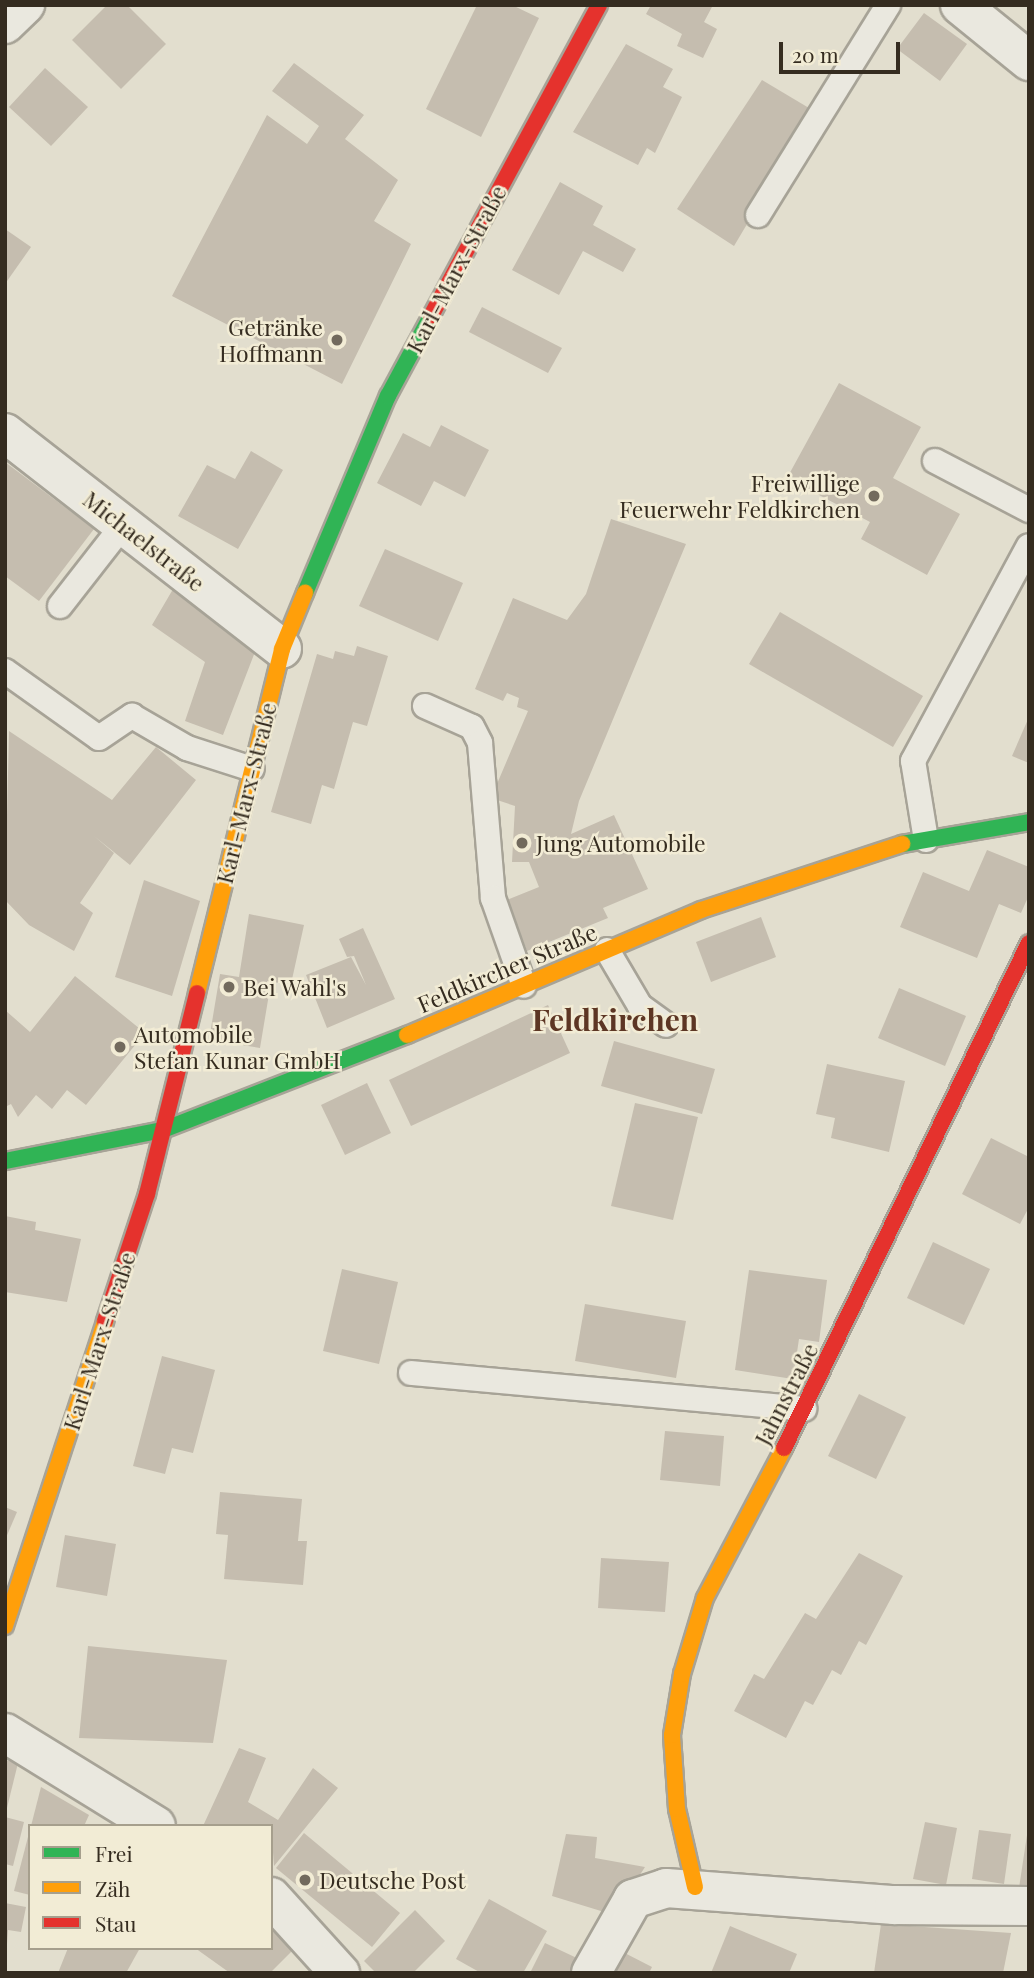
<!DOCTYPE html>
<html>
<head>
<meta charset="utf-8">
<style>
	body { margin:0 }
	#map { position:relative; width:1034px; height:1978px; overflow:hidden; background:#e2dece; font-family:"Playfair Display",serif }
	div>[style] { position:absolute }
	.building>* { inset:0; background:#c5bdaf }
	.roads { filter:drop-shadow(2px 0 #a7a397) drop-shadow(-2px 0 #a7a397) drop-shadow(0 2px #a7a397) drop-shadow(0 -2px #a7a397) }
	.lane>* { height:24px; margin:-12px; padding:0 12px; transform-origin:12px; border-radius:12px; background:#eae8df }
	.street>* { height:38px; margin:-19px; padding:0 19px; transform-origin:19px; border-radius:19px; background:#eae8df }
	.fast>* { height:16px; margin:-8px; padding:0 8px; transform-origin:8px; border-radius:8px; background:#30b455 }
	.slow>* { height:16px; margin:-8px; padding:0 8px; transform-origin:8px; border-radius:8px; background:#ff9f0a }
	.jam>* { height:16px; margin:-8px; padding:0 8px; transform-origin:8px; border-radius:8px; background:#e5322d }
	.dots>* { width:19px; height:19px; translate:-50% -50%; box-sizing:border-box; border:4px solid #f2ecd5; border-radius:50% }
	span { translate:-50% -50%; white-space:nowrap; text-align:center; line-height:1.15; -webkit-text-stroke:5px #f2ecd5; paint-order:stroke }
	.street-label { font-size:23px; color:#352c20 }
	.poi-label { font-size:23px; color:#352c20 }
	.right { translate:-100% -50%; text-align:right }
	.left { translate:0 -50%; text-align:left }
	.district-label { font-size:30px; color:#5d3624; font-weight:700 }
	.frame { position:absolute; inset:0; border:7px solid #352c20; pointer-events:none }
	.legend { position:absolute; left:28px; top:1824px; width:245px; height:126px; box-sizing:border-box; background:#f2ecd5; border:2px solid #a69f8d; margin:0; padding:9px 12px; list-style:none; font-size:21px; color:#352c20 }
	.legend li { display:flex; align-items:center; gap:14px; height:35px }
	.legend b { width:35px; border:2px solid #a69f8d }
	.scale { position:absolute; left:779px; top:42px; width:121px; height:32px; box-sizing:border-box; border:4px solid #352c20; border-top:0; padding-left:9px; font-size:21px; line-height:24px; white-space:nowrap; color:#352c20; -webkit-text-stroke:5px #f2ecd5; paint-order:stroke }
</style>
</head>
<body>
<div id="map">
	<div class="building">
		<div style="clip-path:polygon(107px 5px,127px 5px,166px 44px,121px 89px,72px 40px)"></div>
		<div style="clip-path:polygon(477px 5px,512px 5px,539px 18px,481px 137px,426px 109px)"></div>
		<div style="clip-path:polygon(651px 5px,713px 5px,704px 22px,717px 29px,703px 58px,677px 46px,682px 34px,646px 14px)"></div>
		<div style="clip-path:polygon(924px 13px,967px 44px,940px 81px,897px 49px)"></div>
		<div style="clip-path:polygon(626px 44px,673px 69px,663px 87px,682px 97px,655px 153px,647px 148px,638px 165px,573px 132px)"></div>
		<div style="clip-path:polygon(294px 63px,364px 115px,345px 139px,398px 180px,374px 221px,411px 244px,342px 384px,172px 296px,267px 115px,307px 144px,319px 126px,272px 91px)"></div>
		<div style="clip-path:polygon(45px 68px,88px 107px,51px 146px,9px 107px)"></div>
		<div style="clip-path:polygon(762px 80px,814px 111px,734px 246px,677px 209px)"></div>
		<div style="clip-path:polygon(560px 182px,603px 206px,593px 225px,636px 249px,623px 272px,583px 251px,559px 295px,512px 270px)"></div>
		<div style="clip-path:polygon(5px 229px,31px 247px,5px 284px)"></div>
		<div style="clip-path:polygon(482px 307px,562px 348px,548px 373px,469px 332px)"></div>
		<div style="clip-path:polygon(839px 383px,921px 427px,893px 478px,960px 514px,927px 575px,861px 539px,870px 522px,787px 478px)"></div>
		<div style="clip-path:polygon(441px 425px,489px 450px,465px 497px,434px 481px,421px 506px,377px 483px,403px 433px,430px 447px)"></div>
		<div style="clip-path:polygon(251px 451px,283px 470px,238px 549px,178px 516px,207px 465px,235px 479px)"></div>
		<div style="clip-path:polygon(5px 462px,94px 529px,39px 601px,5px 576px)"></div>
		<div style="clip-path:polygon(611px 519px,686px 544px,579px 801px,571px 834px,614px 815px,648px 889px,603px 908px,608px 918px,527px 951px,507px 900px,539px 887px,529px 862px,512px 862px,515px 806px,491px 798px,528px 711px,517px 707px,519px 698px,507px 693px,503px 701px,475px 689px,513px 598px,567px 620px,586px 594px)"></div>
		<div style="clip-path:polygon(385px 549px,463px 583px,438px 641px,359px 606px)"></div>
		<div style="clip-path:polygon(176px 584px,258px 644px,223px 735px,185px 721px,205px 662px,152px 625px)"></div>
		<div style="clip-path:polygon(780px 612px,923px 696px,893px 747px,749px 664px)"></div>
		<div style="clip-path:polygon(357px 646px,388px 656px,367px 726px,353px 722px,334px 789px,322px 785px,311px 824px,271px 812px,317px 654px,333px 659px,335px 651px,354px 656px)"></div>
		<div style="clip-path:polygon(1029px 717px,1029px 763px,1012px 756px)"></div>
		<div style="clip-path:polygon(9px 731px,112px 800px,156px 747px,196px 780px,130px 865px,94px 836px,114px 853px,80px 903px,93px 913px,74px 951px,29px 925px,5px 900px)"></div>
		<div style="clip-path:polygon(987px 850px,1029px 867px,1029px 895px,1021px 913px,999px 904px,977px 958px,900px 927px,923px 872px,969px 891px)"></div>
		<div style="clip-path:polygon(144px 880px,200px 901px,172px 996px,115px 977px)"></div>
		<div style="clip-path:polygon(249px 914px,304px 925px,291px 984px,271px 982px,260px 1048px,209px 1040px,220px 974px,239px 977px)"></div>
		<div style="clip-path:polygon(761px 917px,776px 957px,711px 982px,696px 942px)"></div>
		<div style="clip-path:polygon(363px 928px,395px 999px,327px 1028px,306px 975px,351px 957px,366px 985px,354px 956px,347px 957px,339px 939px)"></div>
		<div style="clip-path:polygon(75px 976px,145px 1033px,86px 1105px,67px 1090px,52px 1109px,36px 1095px,18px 1117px,11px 1104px,5px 1107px,5px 1010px,30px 1032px)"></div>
		<div style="clip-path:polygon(899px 988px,966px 1016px,945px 1066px,878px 1038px)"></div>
		<div style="clip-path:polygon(548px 1005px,570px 1053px,411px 1126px,389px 1080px)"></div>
		<div style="clip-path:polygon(614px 1041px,715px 1069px,702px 1114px,601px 1086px)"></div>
		<div style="clip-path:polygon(827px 1064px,905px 1081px,889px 1152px,831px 1138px,835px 1118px,816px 1114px)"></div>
		<div style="clip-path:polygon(367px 1083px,391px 1133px,345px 1155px,321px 1105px)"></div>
		<div style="clip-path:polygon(635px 1103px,698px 1117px,673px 1220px,611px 1206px)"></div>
		<div style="clip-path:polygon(991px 1138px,1029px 1157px,1029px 1207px,1020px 1224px,962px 1194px)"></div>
		<div style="clip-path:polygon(5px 1216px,36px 1222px,35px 1230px,81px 1239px,67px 1302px,5px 1292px)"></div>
		<div style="clip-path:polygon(933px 1242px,990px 1269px,964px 1325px,907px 1298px)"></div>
		<div style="clip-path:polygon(342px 1269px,398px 1282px,379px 1364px,323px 1351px)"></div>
		<div style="clip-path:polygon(749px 1270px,827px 1280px,819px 1342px,799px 1339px,793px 1379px,735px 1370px)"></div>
		<div style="clip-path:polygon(585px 1304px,686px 1321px,676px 1378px,575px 1361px)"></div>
		<div style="clip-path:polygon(162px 1356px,215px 1370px,193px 1453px,172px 1448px,165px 1474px,133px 1466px)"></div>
		<div style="clip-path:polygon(859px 1394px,906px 1417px,876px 1479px,828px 1456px)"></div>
		<div style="clip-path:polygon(665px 1431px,724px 1436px,720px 1486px,660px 1480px)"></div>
		<div style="clip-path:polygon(220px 1492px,302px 1499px,298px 1541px,307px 1541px,303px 1585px,224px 1579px,228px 1535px,216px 1534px)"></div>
		<div style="clip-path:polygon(5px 1507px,17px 1512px,5px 1540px)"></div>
		<div style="clip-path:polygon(65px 1535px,116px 1544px,107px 1596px,56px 1587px)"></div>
		<div style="clip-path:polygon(859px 1553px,903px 1576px,866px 1645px,859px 1641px,841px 1675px,832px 1670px,813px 1705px,805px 1701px,786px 1738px,734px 1711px,754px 1674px,764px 1679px,805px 1613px,816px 1619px)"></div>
		<div style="clip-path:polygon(601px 1558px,669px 1562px,665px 1612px,598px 1608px)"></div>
		<div style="clip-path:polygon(88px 1646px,227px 1660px,213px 1743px,79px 1738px)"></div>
		<div style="clip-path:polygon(239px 1748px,266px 1758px,248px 1802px,278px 1820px,313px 1768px,338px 1788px,274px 1866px,271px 1826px,203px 1826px)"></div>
		<div style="clip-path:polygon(5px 1760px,18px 1763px,6px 1812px,5px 1812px)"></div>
		<div style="clip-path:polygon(41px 1787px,89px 1815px,84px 1826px,31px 1826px)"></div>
		<div style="clip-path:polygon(5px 1817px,24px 1822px,13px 1866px,5px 1864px)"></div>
		<div style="clip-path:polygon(925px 1822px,957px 1828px,946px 1885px,913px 1879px)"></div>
		<div style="clip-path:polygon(979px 1830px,1011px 1834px,1004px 1884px,972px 1879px)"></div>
		<div style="clip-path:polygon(29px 1833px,30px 1834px,30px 1895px,14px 1891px)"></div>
		<div style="clip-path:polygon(304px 1833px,400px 1913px,372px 1947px,276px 1868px)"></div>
		<div style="clip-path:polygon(566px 1834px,597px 1837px,595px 1858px,645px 1867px,614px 1915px,552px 1896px)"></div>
		<div style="clip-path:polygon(1027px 1835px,1029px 1835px,1029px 1890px,1019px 1888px)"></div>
		<div style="clip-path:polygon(489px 1899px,547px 1931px,523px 1973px,481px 1973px,456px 1959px)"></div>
		<div style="clip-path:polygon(5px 1903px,26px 1907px,21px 1932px,8px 1930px,8px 1944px)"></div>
		<div style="clip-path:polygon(415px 1910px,445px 1941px,413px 1973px,376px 1973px,364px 1961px)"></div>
		<div style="clip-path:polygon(881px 1924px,1011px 1933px,1003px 1973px,874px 1973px)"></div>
		<div style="clip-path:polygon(730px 1926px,797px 1954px,789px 1973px,711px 1973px)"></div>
		<div style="clip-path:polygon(271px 1929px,294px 1949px,270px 1973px,230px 1973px,195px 1948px,271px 1948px)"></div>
		<div style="clip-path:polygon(545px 1943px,581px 1960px,575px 1973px,530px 1973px)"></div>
		<div style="clip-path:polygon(68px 1948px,140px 1948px,126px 1973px,58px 1973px)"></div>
		<div style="clip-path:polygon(615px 1948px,652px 1967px,649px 1973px,602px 1973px)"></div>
	</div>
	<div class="roads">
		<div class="lane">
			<div style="left:758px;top:215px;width:247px;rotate:-58.2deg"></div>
			<div style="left:935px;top:461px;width:106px;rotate:27.5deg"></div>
			<div style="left:60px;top:606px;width:103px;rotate:-52.1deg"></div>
			<div style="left:5px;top:671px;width:115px;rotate:35.5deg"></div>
			<div style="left:99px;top:738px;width:40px;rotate:-34deg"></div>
			<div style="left:132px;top:716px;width:64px;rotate:30.2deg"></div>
			<div style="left:187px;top:748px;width:68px;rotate:17.9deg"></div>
			<div style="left:425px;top:706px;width:51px;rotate:24.1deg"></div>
			<div style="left:472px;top:727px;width:18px;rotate:63deg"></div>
			<div style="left:480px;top:743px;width:156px;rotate:85.2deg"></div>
			<div style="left:493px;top:898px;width:93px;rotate:70.6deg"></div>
			<div style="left:926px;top:840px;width:80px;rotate:-99.3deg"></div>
			<div style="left:913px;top:761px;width:244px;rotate:-61.7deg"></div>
			<div style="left:607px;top:950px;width:65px;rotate:59.5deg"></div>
			<div style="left:640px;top:1006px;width:32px;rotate:36deg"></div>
			<div style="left:411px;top:1373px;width:395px;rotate:5.2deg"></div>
		</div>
		<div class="street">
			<div style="left:960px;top:5px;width:89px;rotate:39.1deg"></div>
			<div style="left:5px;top:24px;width:28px;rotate:-44deg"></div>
			<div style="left:5px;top:433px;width:351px;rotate:37.9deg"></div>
			<div style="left:5px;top:1733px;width:177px;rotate:31.6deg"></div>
			<div style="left:271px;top:1897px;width:103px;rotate:47.8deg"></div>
			<div style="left:591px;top:1973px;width:85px;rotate:-60.4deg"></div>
			<div style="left:633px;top:1899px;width:35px;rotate:-18deg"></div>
			<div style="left:666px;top:1888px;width:229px;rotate:4.3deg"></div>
			<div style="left:894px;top:1905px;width:135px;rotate:0.4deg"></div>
		</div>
		<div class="fast">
			<div style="left:305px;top:593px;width:214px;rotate:-67.2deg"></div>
			<div style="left:388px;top:396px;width:91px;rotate:-61.7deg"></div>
			<div style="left:902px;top:844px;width:129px;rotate:-9.8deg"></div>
			<div style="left:5px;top:1161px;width:161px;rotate:-11.1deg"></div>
			<div style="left:163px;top:1130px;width:262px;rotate:-21.3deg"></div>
		</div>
		<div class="slow">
			<div style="left:197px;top:993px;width:354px;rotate:-76.1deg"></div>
			<div style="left:282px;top:649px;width:61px;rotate:-67.7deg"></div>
			<div style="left:407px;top:1035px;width:319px;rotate:-23deg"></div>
			<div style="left:701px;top:910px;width:212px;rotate:-18.2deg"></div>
			<div style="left:5px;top:1626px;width:321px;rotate:-71.8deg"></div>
			<div style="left:695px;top:1887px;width:80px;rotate:-103deg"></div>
			<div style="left:677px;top:1809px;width:74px;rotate:-93.9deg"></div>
			<div style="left:672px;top:1735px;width:62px;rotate:-80.7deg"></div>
			<div style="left:682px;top:1674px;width:79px;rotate:-73.2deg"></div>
			<div style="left:705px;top:1598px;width:170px;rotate:-62.2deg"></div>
		</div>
		<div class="jam">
			<div style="left:431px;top:316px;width:353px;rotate:-61.6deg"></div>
			<div style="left:105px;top:1321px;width:134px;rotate:-71.7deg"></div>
			<div style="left:147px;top:1194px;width:207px;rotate:-76deg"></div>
			<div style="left:784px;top:1448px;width:561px;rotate:-64.12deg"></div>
		</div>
	</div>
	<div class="dots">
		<div style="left:337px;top:340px;background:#726a5d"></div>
		<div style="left:874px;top:496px;background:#726a5d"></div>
		<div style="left:522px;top:843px;background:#726a5d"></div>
		<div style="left:229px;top:987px;background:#726a5d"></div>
		<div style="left:120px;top:1047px;background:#726a5d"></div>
		<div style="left:305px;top:1880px;background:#726a5d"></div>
	</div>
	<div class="street-label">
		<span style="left:456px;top:269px;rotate:-62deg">Karl-Marx-Straße</span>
		<span style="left:144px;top:541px;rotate:38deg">Michaelstraße</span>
		<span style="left:246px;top:793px;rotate:-76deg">Karl-Marx-Straße</span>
		<span style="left:507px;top:968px;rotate:-23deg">Feldkircher Straße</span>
		<span style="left:99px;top:1341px;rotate:-72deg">Karl-Marx-Straße</span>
		<span style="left:786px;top:1394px;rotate:-63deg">Jahnstraße</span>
	</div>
	<div class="poi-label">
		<span class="right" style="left:323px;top:340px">Getränke<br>Hoffmann</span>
		<span class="right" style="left:860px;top:496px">Freiwillige<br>Feuerwehr Feldkirchen</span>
		<span class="left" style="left:536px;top:843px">Jung Automobile</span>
		<span class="left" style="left:243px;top:987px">Bei Wahl's</span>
		<span class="left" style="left:134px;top:1047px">Automobile<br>Stefan Kunar GmbH</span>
		<span class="left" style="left:319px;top:1880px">Deutsche Post</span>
	</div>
	<div class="district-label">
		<span style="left:615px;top:1019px">Feldkirchen</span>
	</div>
	<div class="frame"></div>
	<ul class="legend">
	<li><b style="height:9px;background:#30b455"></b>Frei</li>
	<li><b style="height:9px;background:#ff9f0a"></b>Zäh</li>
	<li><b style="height:9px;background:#e5322d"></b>Stau</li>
	</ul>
	<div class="scale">20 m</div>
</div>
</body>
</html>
